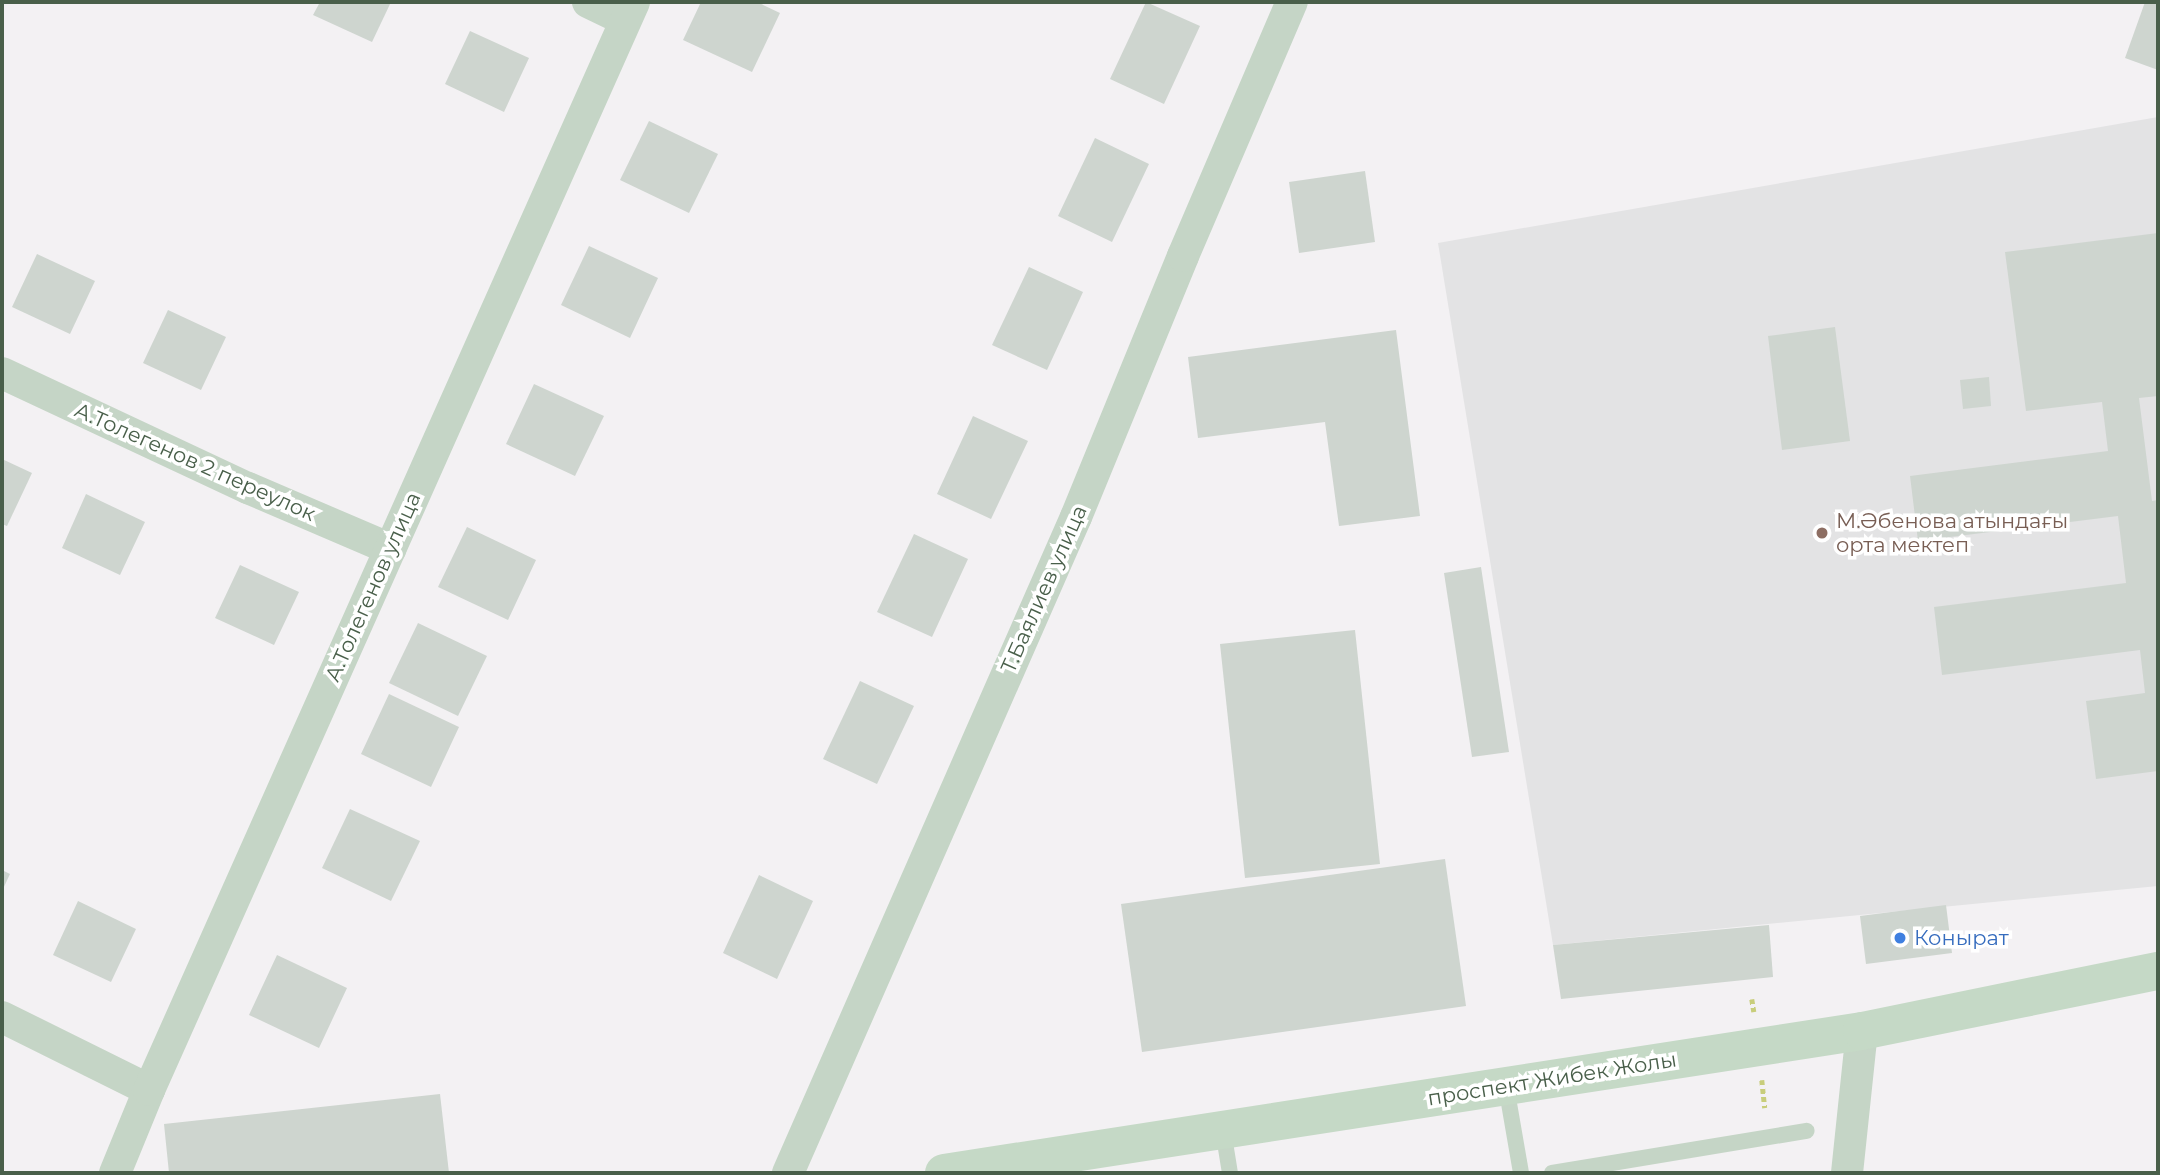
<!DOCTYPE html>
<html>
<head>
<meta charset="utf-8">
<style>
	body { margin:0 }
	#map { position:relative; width:2160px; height:1175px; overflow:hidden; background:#f3f1f3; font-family:Montserrat,sans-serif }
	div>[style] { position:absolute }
	.education>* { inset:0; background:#e3e3e4 }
	.building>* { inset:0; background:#ced5cf }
	.path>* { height:4.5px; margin-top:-2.25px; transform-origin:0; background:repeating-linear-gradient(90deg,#c8cd7a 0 5px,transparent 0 8.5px) }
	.lane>* { height:16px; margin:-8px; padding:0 8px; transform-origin:8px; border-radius:8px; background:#c5d5c6 }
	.street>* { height:32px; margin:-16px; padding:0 16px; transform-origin:16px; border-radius:16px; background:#c5d5c6 }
	.secondary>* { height:38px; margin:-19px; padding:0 19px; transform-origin:19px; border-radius:19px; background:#c5d9c6 }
	.dots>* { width:19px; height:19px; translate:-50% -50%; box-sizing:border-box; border:4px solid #fff; border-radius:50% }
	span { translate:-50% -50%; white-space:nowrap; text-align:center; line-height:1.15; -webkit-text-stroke:7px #fff; paint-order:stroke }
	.street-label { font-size:21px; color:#495f4a }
	.education-label { font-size:21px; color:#785e54 }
	.left { translate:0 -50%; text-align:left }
	.shop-label { font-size:21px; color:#366cbe }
	.frame { position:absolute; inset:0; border:4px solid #495f4a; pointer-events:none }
</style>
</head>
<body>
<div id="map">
	<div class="education">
		<div style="clip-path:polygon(2158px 117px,2158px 886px,1553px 945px,1438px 243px)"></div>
	</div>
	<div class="building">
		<div style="clip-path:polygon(320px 2px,391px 2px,372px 42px,313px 15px)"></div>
		<div style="clip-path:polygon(701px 2px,757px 2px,780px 13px,752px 72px,683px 40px)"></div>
		<div style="clip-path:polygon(1146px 2px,1200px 26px,1164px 104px,1110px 79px)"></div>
		<div style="clip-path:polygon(2145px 2px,2158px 2px,2158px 70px,2125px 58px)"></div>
		<div style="clip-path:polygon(470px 31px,529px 58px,504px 112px,445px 84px)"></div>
		<div style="clip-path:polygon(649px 121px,718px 154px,689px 213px,620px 180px)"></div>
		<div style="clip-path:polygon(1095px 138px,1149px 164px,1112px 242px,1058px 216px)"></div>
		<div style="clip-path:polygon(1365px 171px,1375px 242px,1299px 253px,1289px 182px)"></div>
		<div style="clip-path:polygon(2158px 233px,2158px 396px,2139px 398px,2152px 501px,2158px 500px,2158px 771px,2096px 779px,2086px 701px,2145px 693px,2140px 650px,1942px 675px,1934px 607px,2126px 583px,2118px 516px,1918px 541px,1910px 476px,2108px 451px,2102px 402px,2026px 411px,2005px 252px)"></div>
		<div style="clip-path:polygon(589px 246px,658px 278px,630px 338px,561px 305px)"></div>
		<div style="clip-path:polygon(37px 254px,95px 281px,70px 334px,12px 307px)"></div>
		<div style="clip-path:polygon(1029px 267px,1083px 292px,1047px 370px,992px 345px)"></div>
		<div style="clip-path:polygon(168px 310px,226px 337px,201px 390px,143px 363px)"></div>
		<div style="clip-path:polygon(1835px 327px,1850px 441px,1782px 450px,1768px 336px)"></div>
		<div style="clip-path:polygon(1396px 330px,1420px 516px,1339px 526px,1325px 422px,1198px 438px,1188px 357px)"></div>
		<div style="clip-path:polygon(1989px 377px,1991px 406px,1963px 409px,1960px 380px)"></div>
		<div style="clip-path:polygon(534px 384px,604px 416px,575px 476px,506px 444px)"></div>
		<div style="clip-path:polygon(973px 416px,1028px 441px,991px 519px,937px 494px)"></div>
		<div style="clip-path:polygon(2px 459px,32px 473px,7px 526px,2px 524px)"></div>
		<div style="clip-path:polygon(86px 494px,145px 522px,120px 575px,62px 548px)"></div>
		<div style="clip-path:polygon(467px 527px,536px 560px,508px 620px,438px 587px)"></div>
		<div style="clip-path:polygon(914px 534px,968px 559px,932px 637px,877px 612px)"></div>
		<div style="clip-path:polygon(240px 565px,299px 592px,274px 645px,215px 618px)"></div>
		<div style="clip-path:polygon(1481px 567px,1509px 752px,1472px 757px,1444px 573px)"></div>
		<div style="clip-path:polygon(418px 623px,487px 656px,458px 716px,389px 683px)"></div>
		<div style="clip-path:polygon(1355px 630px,1380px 864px,1245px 878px,1220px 644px)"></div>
		<div style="clip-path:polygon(860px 681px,914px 706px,877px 784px,823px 759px)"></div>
		<div style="clip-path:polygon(389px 694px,459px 727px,431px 787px,361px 754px)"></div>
		<div style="clip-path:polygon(350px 809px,420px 841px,391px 901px,322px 868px)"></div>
		<div style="clip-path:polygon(1445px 859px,1466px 1006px,1142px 1052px,1121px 904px)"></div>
		<div style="clip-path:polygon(2px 870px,10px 874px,2px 891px)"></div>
		<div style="clip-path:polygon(759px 875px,813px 901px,777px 979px,723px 953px)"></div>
		<div style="clip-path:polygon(78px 901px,136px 929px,111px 982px,53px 955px)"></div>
		<div style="clip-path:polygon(1946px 905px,1952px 953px,1866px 964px,1860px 916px)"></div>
		<div style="clip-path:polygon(1769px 925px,1773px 977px,1561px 999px,1553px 945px)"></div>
		<div style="clip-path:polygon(277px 955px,347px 988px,319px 1048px,249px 1015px)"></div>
		<div style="clip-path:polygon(440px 1094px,449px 1173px,169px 1173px,164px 1124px)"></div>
	</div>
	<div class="path">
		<div style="left:1752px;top:999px;width:13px;rotate:81deg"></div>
		<div style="left:1762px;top:1080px;width:28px;rotate:84deg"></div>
	</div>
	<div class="lane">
		<div style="left:1506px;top:1086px;width:88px;rotate:80.2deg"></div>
		<div style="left:1223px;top:1130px;width:44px;rotate:80.8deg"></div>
		<div style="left:1552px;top:1173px;width:258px;rotate:-9.4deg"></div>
	</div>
	<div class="street">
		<div style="left:588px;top:2px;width:41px;rotate:25.9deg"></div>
		<div style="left:2px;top:373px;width:272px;rotate:25.1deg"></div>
		<div style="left:248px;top:488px;width:155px;rotate:23.2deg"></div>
		<div style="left:2px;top:1017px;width:164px;rotate:26.4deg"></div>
		<div style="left:115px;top:1173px;width:90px;rotate:-67.7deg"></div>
		<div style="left:149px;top:1090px;width:1191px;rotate:-65.97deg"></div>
		<div style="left:788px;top:1173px;width:716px;rotate:-66.3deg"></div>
		<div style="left:1076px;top:517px;width:282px;rotate:-67.7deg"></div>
		<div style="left:1183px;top:256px;width:276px;rotate:-66.8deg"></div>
		<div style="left:1847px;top:1173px;width:143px;rotate:-84deg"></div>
	</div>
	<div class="secondary">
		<div style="left:944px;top:1173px;width:929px;rotate:-8.79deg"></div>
		<div style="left:1862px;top:1031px;width:302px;rotate:-11.5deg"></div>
	</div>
	<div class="dots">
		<div style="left:1822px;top:533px;background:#8d6e63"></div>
		<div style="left:1900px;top:938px;background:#3f7fe0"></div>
	</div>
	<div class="street-label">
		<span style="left:195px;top:462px;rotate:24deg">А.Толегенов 2 переулок</span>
		<span style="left:373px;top:587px;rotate:-66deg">А.Толегенов улица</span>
		<span style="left:1044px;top:589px;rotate:-66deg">Т.Баялиев улица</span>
		<span style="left:1552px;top:1079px;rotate:-9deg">проспект Жибек Жолы</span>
	</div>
	<div class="education-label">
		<span class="left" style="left:1836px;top:533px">М.Әбенова атындағы<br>орта мектеп</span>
	</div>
	<div class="shop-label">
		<span class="left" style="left:1914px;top:938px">Конырат</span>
	</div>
	<div class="frame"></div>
</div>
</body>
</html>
